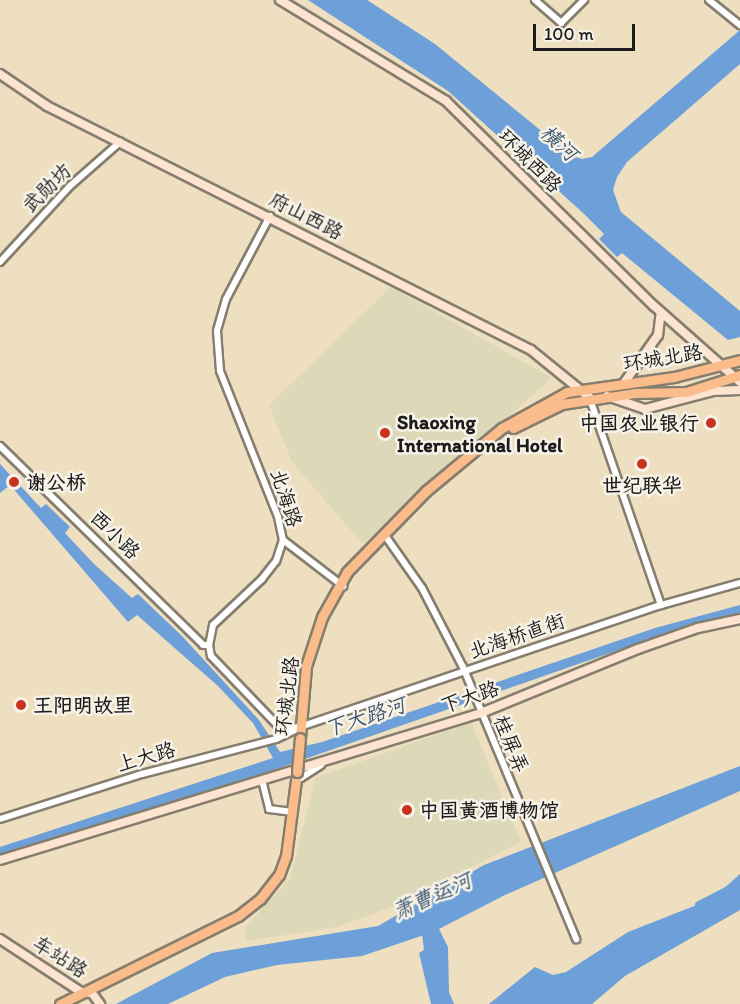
<!DOCTYPE html>
<html>
<head>
<meta charset="utf-8">
<style>
	body { margin:0 }
	#map { position:relative; width:740px; height:1004px; overflow:hidden; background:#eedfc0; font-family:Itim,"LXGW WenKai TC",sans-serif }
	div>[style] { position:absolute }
	.built>* { inset:0; background:#dcd8b8 }
	.water>* { inset:0; background:#6da0d9 }
	.stream>* { height:2px; margin:-1px; padding:0 1px; transform-origin:1px; border-radius:1px; background:#6da0d9 }
	.canal>* { height:8px; margin:-4px; padding:0 4px; transform-origin:4px; border-radius:4px; background:#6da0d9 }
	.roads { filter:drop-shadow(2px 0 #857e6e) drop-shadow(-2px 0 #857e6e) drop-shadow(0 2px #857e6e) drop-shadow(0 -2px #857e6e) }
	.street>* { height:6px; margin:-3px; padding:0 3px; transform-origin:3px; border-radius:3px; background:#fff }
	.secondary>* { height:8px; margin:-4px; padding:0 4px; transform-origin:4px; border-radius:4px; background:#fde4d1 }
	.primary>* { height:9px; margin:-4.5px; padding:0 4.5px; transform-origin:4.5px; border-radius:4.5px; background:#fabc8b }
	.bridges { filter:drop-shadow(2px 0 #857e6e) drop-shadow(-2px 0 #857e6e) drop-shadow(0 2px #857e6e) drop-shadow(0 -2px #857e6e) }
	.primary-bridge>* { height:9px; margin:-4.5px; padding:0 4.5px; transform-origin:4.5px; border-radius:4.5px; background:#fabc8b }
	.dots>* { width:16px; height:16px; translate:-50% -50%; box-sizing:border-box; border:3px solid #f7f3e8; border-radius:50% }
	span { translate:-50% -50%; white-space:nowrap; text-align:center; line-height:1.15; -webkit-text-stroke:5px #f7f3e8; paint-order:stroke }
	.street-label { font-size:20px; color:#1c1c1c }
	.poi-label { font-size:20px; color:#1c1c1c; font-weight:700 }
	.left { translate:0 -50%; text-align:left }
	.right { translate:-100% -50%; text-align:right }
	.water-label { font-size:21px; color:#405771; font-style:italic }
	.scale { position:absolute; left:533px; top:24px; width:102px; height:27px; box-sizing:border-box; border:3px solid #1c1c1c; border-top:0; padding-left:8px; font-size:18px; line-height:21px; white-space:nowrap; color:#1c1c1c; -webkit-text-stroke:4px #f7f3e8; paint-order:stroke }
</style>
</head>
<body>
<div id="map">
	<div class="built">
		<div style="clip-path:polygon(391px 287px,552px 378px,363px 544px,292px 462px,269px 405px)"></div>
		<div style="clip-path:polygon(471px 722px,521px 842px,397px 905px,337px 927px,247px 941px,244px 928px,290px 879px,315px 778px)"></div>
	</div>
	<div class="water">
		<div style="clip-path:polygon(308px 0,367px 0,435px 44px,572px 156px,582px 159px,592px 157px,740px 30px,740px 64px,627px 162px,617px 177px,613px 190px,621px 212px,740px 311px,740px 337px,728px 340px,622px 253px,617px 257px,599px 239px,604px 234px,582px 212px,448px 91px)"></div>
		<div style="clip-path:polygon(0 464px,41px 508px,46px 504px,70px 527px,65px 533px,94px 564px,132px 598px,138px 594px,182px 636px,259px 720px,280px 752px,322px 742px,655px 628px,740px 605px,740px 614px,673px 631px,233px 784px,0 855px,0 847px,273px 758px,253px 723px,218px 686px,137px 615px,128px 622px,10px 485px,0 493px)"></div>
		<div style="clip-path:polygon(740px 766px,740px 791px,505px 895px,439px 929px,448px 947px,449px 992px,454px 1004px,431px 1004px,419px 953px,430px 946px,427px 934px,362px 956px,277px 965px,225px 977px,168px 1004px,116px 1004px,212px 953px,378px 926px,484px 865px)"></div>
		<div style="clip-path:polygon(740px 874px,740px 910px,625px 976px,592px 1004px,489px 1004px,535px 967px,553px 975px,566px 972px,628px 932px,712px 899px)"></div>
	</div>
	<div class="stream">
		<div style="left:207px;top:666px;width:21px;rotate:45deg"></div>
	</div>
	<div class="canal">
		<div style="left:699px;top:905px;width:46px;rotate:-27.1deg"></div>
		<div style="left:425px;top:925px;width:33px;rotate:83deg"></div>
	</div>
	<div class="roads">
		<div class="street">
			<div style="left:535px;top:0;width:35px;rotate:41deg"></div>
			<div style="left:561px;top:23px;width:33px;rotate:-45deg"></div>
			<div style="left:709px;top:0;width:40px;rotate:39deg"></div>
			<div style="left:270px;top:216px;width:94px;rotate:117.9deg"></div>
			<div style="left:226px;top:299px;width:33px;rotate:106deg"></div>
			<div style="left:217px;top:331px;width:40px;rotate:85.7deg"></div>
			<div style="left:220px;top:371px;width:157px;rotate:68.3deg"></div>
			<div style="left:278px;top:517px;width:24px;rotate:78deg"></div>
			<div style="left:283px;top:540px;width:22px;rotate:108deg"></div>
			<div style="left:276px;top:561px;width:23px;rotate:128deg"></div>
			<div style="left:262px;top:579px;width:67px;rotate:136.8deg"></div>
			<div style="left:213px;top:625px;width:20px;rotate:101deg"></div>
			<div style="left:209px;top:645px;width:11px;rotate:80deg"></div>
			<div style="left:211px;top:656px;width:101px;rotate:46.2deg"></div>
			<div style="left:281px;top:729px;width:19px;rotate:-6deg"></div>
			<div style="left:300px;top:727px;width:381px;rotate:-18.7deg"></div>
			<div style="left:661px;top:605px;width:82px;rotate:-15.6deg"></div>
			<div style="left:0;top:262px;width:103px;rotate:-47.4deg"></div>
			<div style="left:70px;top:186px;width:67px;rotate:-41.3deg"></div>
			<div style="left:590px;top:399px;width:218px;rotate:71deg"></div>
			<div style="left:0;top:446px;width:284px;rotate:44.4deg"></div>
			<div style="left:203px;top:645px;width:6px"></div>
			<div style="left:384px;top:534px;width:66px;rotate:54.9deg"></div>
			<div style="left:422px;top:588px;width:89px;rotate:62.6deg"></div>
			<div style="left:463px;top:667px;width:295px;rotate:67.4deg"></div>
			<div style="left:283px;top:540px;width:76px;rotate:37.5deg"></div>
			<div style="left:301px;top:778px;width:24px;rotate:-33deg"></div>
			<div style="left:262px;top:780px;width:30px;rotate:76deg"></div>
			<div style="left:269px;top:809px;width:24px;rotate:7deg"></div>
			<div style="left:0;top:819px;width:149px;rotate:-17.6deg"></div>
			<div style="left:142px;top:774px;width:138px;rotate:-14.6deg"></div>
			<div style="left:276px;top:739px;width:21px;rotate:-25deg"></div>
		</div>
		<div class="secondary">
			<div style="left:280px;top:0;width:194px;rotate:31.3deg"></div>
			<div style="left:446px;top:101px;width:292px;rotate:44.6deg"></div>
			<div style="left:654px;top:306px;width:115px;rotate:41.5deg"></div>
			<div style="left:0;top:74px;width:57px;rotate:34.2deg"></div>
			<div style="left:47px;top:106px;width:542px;rotate:26.75deg"></div>
			<div style="left:531px;top:350px;width:76px;rotate:39.1deg"></div>
			<div style="left:624px;top:383px;width:59px;rotate:-54.7deg"></div>
			<div style="left:658px;top:335px;width:23px;rotate:-83deg"></div>
			<div style="left:607px;top:396px;width:40px;rotate:18.9deg"></div>
			<div style="left:645px;top:409px;width:70px;rotate:-14.8deg"></div>
			<div style="left:713px;top:391px;width:27px;rotate:-2deg"></div>
			<div style="left:0;top:860px;width:503px;rotate:-16.99deg"></div>
			<div style="left:481px;top:713px;width:170px;rotate:-22.2deg"></div>
			<div style="left:638px;top:649px;width:64px;rotate:-19.3deg"></div>
			<div style="left:698px;top:628px;width:43px;rotate:-12.1deg"></div>
			<div style="left:0;top:939px;width:97px;rotate:33.2deg"></div>
			<div style="left:81px;top:992px;width:11px;rotate:5deg"></div>
			<div style="left:92px;top:993px;width:14px;rotate:54deg"></div>
		</div>
		<div class="primary">
			<div style="left:513px;top:428px;width:55px;rotate:-26.1deg"></div>
			<div style="left:562px;top:404px;width:75px;rotate:-8.5deg"></div>
			<div style="left:636px;top:393px;width:50px;rotate:-1.1deg"></div>
			<div style="left:686px;top:392px;width:57px;rotate:-17.5deg"></div>
			<div style="left:300px;top:738px;width:72px;rotate:-85.2deg"></div>
			<div style="left:306px;top:666px;width:52px;rotate:-71.9deg"></div>
			<div style="left:322px;top:617px;width:51px;rotate:-60.9deg"></div>
			<div style="left:347px;top:572px;width:113px;rotate:-45.7deg"></div>
			<div style="left:426px;top:491px;width:99px;rotate:-39.7deg"></div>
			<div style="left:502px;top:428px;width:74px;rotate:-29deg"></div>
			<div style="left:567px;top:392px;width:108px;rotate:-8deg"></div>
			<div style="left:674px;top:377px;width:68px;rotate:-14.4deg"></div>
			<div style="left:60px;top:1004px;width:199px;rotate:-26.3deg"></div>
			<div style="left:238px;top:916px;width:28px;rotate:-38deg"></div>
			<div style="left:260px;top:899px;width:31px;rotate:-52deg"></div>
			<div style="left:279px;top:875px;width:20px;rotate:-70deg"></div>
			<div style="left:286px;top:856px;width:85px;rotate:-82.5deg"></div>
		</div>
	</div>
	<div class="bridges">
		<div class="primary-bridge">
			<div style="left:297px;top:772px;width:34px;rotate:-85deg"></div>
		</div>
	</div>
	<div class="dots">
		<div style="left:711px;top:423px;background:#c8321e"></div>
		<div style="left:385px;top:433px;background:#c8321e"></div>
		<div style="left:642px;top:464px;background:#c8321e"></div>
		<div style="left:14px;top:482px;background:#c8321e"></div>
		<div style="left:21px;top:705px;background:#c8321e"></div>
		<div style="left:407px;top:810px;background:#c8321e"></div>
	</div>
	<div class="street-label">
		<span style="left:530px;top:161px;rotate:45deg">环城西路</span>
		<span style="left:47px;top:188px;rotate:-45deg">武勋坊</span>
		<span style="left:306px;top:216px;rotate:27deg">府山西路</span>
		<span style="left:663px;top:358px;rotate:-9deg">环城北路</span>
		<span style="left:286px;top:498px;rotate:72deg">北海路</span>
		<span style="left:115px;top:535px;rotate:44deg">西小路</span>
		<span style="left:517px;top:636px;rotate:-19deg">北海桥直街</span>
		<span style="left:287px;top:696px;rotate:-83deg">环城北路</span>
		<span style="left:470px;top:697px;rotate:-19deg">下大路</span>
		<span style="left:511px;top:744px;rotate:68deg">桂屏弄</span>
		<span style="left:146px;top:757px;rotate:-16deg">上大路</span>
		<span style="left:60px;top:957px;rotate:32deg">车站路</span>
	</div>
	<div class="poi-label">
		<span class="left" style="left:397px;top:434px">Shaoxing<br>International Hotel</span>
		<span class="right" style="left:699px;top:423px">中国农业银行</span>
		<span class="left" style="left:26px;top:482px">谢公桥</span>
		<span style="left:642px;top:485px">世纪联华</span>
		<span class="left" style="left:33px;top:705px">王阳明故里</span>
		<span class="left" style="left:419px;top:810px">中国黄酒博物馆</span>
	</div>
	<div class="water-label">
		<span style="left:559px;top:143px;rotate:42deg">横河</span>
		<span style="left:365px;top:717px;rotate:-18deg">下大路河</span>
		<span style="left:432px;top:896px;rotate:-24deg">萧曹运河</span>
	</div>
	<div class="scale">100 m</div>
</div>
</body>
</html>
